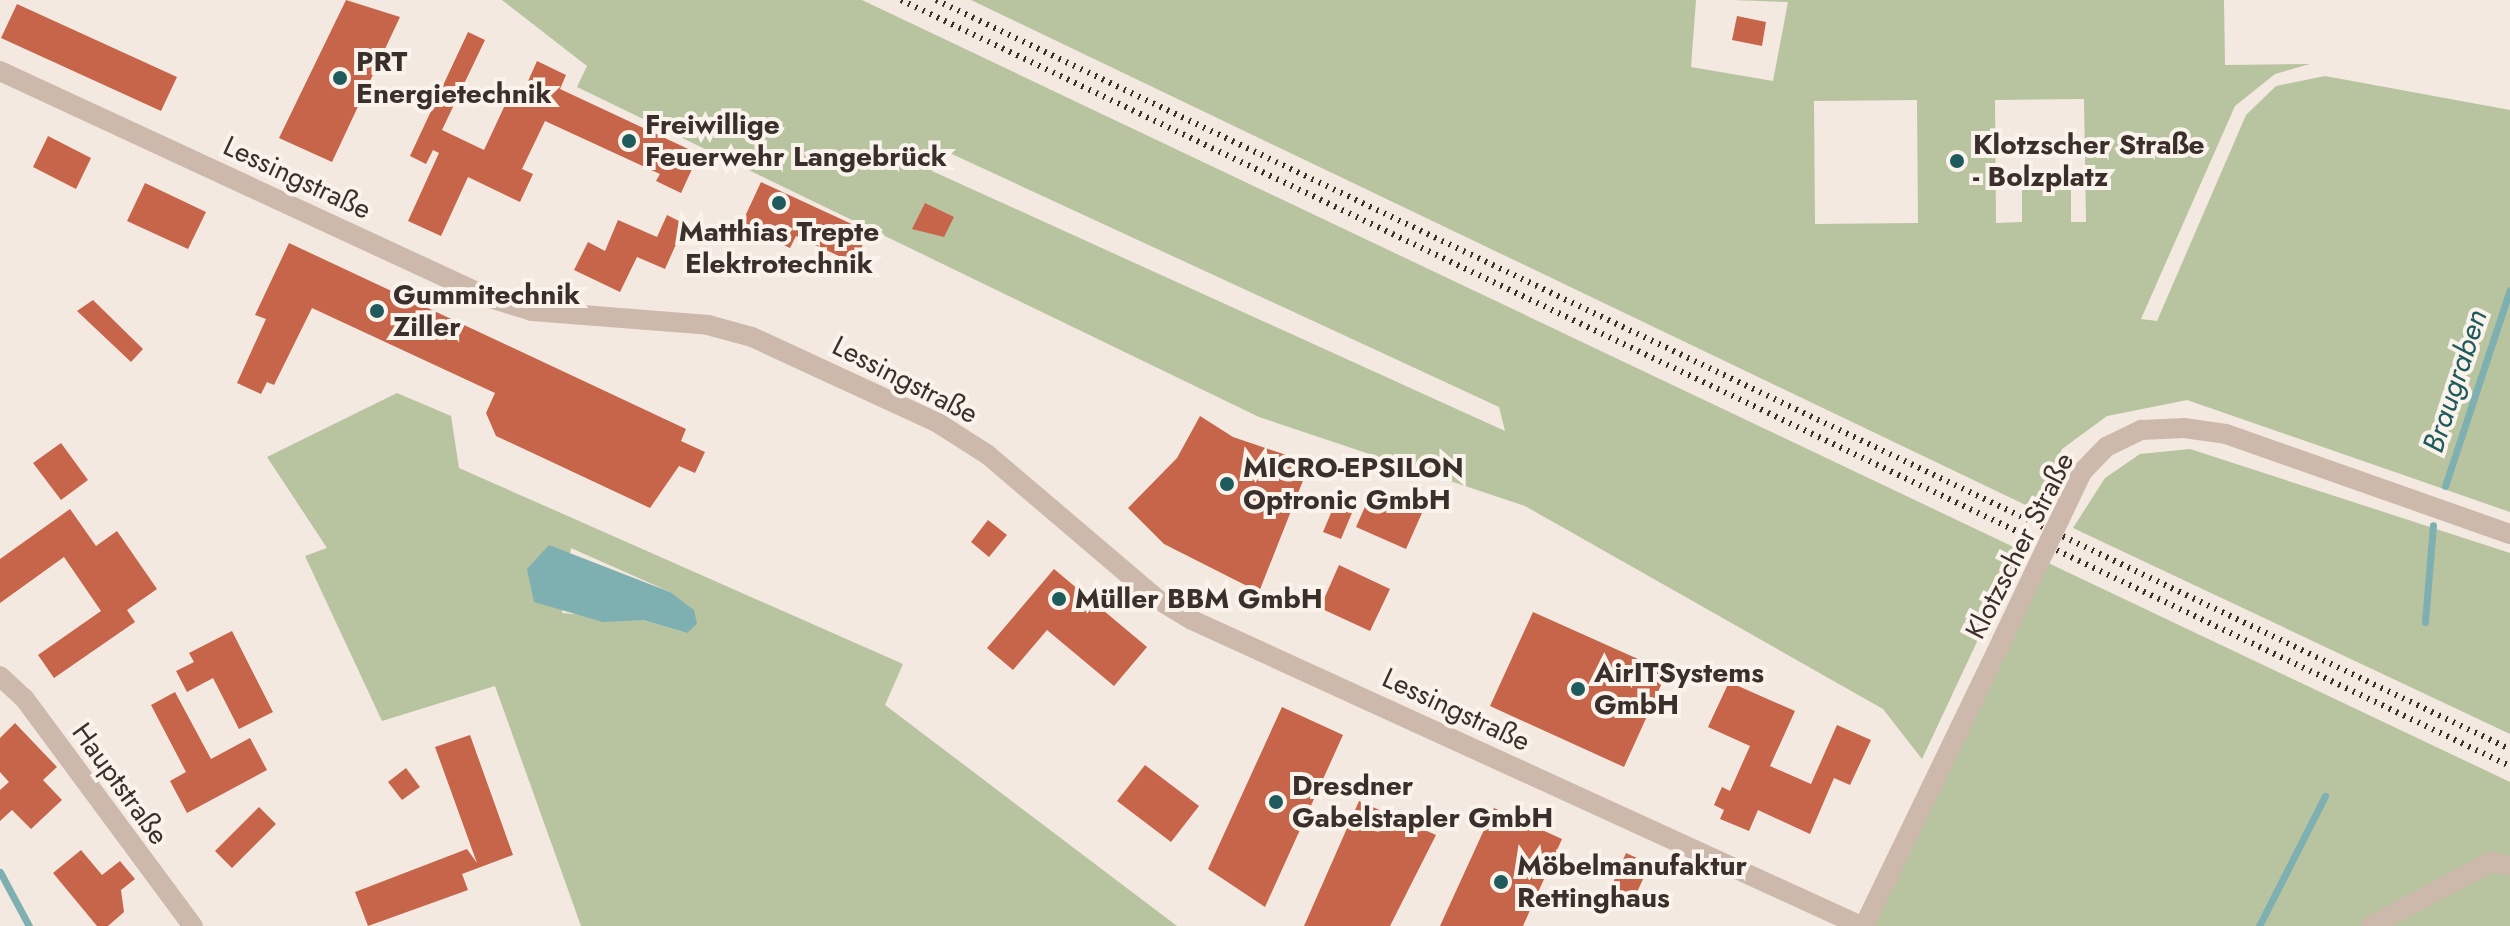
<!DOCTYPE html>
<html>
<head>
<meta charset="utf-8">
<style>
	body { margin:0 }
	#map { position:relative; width:2510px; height:926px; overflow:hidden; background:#f3e9e0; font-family:Jost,sans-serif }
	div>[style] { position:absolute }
	.green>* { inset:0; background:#b8c39f }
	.water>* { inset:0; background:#7eb0b1 }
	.stream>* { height:7px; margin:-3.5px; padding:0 3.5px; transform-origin:3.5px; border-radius:3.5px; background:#7eb0b1 }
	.building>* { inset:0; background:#c6654a }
	.minor>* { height:20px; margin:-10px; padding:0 10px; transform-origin:10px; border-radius:10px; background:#ccb9ab }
	.tertiary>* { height:20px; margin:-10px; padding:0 10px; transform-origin:10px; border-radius:10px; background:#ccb9ab }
	.rail>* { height:6px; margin-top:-3px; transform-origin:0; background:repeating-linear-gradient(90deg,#3a2f2a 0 2px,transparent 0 8px) }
	.minor-bridge>* { height:20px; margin:-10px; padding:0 10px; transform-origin:10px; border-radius:10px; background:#ccb9ab }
	.dots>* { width:22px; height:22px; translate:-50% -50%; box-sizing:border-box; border:4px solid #faf3ec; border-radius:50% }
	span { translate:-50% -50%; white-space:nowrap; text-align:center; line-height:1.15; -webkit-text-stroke:8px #faf3ec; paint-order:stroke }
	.poi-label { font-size:28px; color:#3a2f2a; font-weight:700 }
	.left { translate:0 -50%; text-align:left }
	.street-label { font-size:28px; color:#3a2f2a }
	.water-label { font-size:30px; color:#1f5a5c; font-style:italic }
</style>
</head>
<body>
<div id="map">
	<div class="green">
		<div style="clip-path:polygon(evenodd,502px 0,862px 0,2020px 550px,1922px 759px,1883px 709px,1525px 506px,1259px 417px,577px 87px,587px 66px,502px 0,941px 149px,1499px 407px,1505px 431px,932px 171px,941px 149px)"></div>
		<div style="clip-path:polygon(evenodd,971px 0,1696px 0,1691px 67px,1773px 81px,1788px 2px,1732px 0,2224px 0,2225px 65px,2310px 64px,2275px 74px,2235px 106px,2141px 319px,2157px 321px,2246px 115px,2276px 86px,2325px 76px,2510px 110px,2510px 512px,2187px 400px,2107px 416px,2062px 449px,2034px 509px,971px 0,2084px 99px,2086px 222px,2071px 222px,2071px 185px,2022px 186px,2022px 222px,1996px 223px,1995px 100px,2084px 99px,971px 0,1917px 100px,1918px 223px,1815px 224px,1814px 101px,1917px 100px)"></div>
		<div style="clip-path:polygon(evenodd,397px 393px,451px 416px,459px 468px,903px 664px,885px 705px,1177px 926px,581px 926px,495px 686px,382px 721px,305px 556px,327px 548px,267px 457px,397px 393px,571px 548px,670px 592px,687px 633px,643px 620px,562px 613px,571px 548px)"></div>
		<div style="clip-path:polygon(2190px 449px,2510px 553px,2510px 734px,2073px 528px,2105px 478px,2140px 454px)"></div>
		<div style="clip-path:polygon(2044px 561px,2510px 782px,2510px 926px,1870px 926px)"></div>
	</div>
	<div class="water">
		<div style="clip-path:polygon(549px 545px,670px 592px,694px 610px,697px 624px,687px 633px,643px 620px,603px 622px,534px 602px,527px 569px)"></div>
	</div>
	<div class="stream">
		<div style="left:2445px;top:486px;width:206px;rotate:-71.7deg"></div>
		<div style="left:2425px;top:622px;width:97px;rotate:-85.3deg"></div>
		<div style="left:0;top:872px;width:61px;rotate:61.8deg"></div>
		<div style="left:2259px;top:926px;width:146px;rotate:-63.1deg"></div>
	</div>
	<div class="building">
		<div style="clip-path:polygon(346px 0,400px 17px,332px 162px,279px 138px)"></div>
		<div style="clip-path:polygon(17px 4px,177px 77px,161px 111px,1px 38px)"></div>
		<div style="clip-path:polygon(1737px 16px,1766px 22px,1762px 46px,1732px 40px)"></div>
		<div style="clip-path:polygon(468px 32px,485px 40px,442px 130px,484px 150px,511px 92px,521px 97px,537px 61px,566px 75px,560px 89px,699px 154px,681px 193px,656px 181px,660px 174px,545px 121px,522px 169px,533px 174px,520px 202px,468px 177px,441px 236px,408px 221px,439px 153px,433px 150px,426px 164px,410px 156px)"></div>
		<div style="clip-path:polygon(48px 136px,91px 158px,76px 189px,33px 167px)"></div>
		<div style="clip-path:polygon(761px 182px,869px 232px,854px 263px,796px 236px,790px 248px,741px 225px)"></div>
		<div style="clip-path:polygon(145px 183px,206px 212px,188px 249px,127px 221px)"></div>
		<div style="clip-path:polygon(925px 203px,954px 217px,944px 237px,912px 229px)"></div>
		<div style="clip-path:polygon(667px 215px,685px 224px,665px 269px,637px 257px,620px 292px,574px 270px,588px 242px,605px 251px,618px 220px,657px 237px)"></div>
		<div style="clip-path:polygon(289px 243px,686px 429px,681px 441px,705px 452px,695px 473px,679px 466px,650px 508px,496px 436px,486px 413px,495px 393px,312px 308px,274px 385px,267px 382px,261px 394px,237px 383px,266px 319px,255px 315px)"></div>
		<div style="clip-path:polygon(93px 300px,143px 349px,131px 362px,77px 311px)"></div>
		<div style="clip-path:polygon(1200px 416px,1233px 437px,1310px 463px,1259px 592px,1164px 544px,1128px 508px,1177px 458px)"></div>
		<div style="clip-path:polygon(61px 443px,88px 480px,61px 500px,33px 463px)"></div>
		<div style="clip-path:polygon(1372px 491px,1422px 513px,1406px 549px,1356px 527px)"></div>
		<div style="clip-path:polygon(1336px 501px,1354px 508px,1341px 539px,1323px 532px)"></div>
		<div style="clip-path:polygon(70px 509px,96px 546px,117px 531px,157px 589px,127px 610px,135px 622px,54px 678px,38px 655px,101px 611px,64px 557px,0 603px,0 559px)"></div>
		<div style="clip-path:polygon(988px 520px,1007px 535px,989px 557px,971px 542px)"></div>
		<div style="clip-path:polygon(1339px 565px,1390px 589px,1370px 631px,1320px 608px)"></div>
		<div style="clip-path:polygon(1054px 569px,1147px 647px,1114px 686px,1047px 630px,1013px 670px,987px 648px)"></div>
		<div style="clip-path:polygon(1533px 612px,1667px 672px,1624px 767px,1490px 706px)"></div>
		<div style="clip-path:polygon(232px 631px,273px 712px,239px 729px,213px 678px,187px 692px,176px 671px,194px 662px,189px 653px)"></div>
		<div style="clip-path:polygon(1729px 682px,1795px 711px,1770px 766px,1811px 784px,1837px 725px,1871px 740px,1850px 785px,1834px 778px,1810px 834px,1758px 810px,1749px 831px,1720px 819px,1724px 810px,1714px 805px,1722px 787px,1730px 791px,1750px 746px,1708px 727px)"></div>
		<div style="clip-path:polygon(175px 692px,211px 759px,250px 738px,267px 770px,187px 813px,170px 781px,186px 772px,151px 705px)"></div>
		<div style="clip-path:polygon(1282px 707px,1343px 735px,1265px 907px,1208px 869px)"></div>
		<div style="clip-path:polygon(15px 723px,57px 767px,43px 780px,62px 800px,31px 829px,12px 810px,0 821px,0 790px,9px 782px,0 772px,0 738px)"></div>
		<div style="clip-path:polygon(470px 735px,513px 855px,462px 874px,468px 890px,368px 926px,355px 892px,467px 849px,477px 863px,435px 747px)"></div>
		<div style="clip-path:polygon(1145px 765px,1199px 806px,1171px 842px,1117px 801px)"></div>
		<div style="clip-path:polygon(406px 768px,420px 787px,402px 800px,388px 782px)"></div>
		<div style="clip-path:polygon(1359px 801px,1436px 835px,1390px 926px,1304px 926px)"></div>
		<div style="clip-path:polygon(259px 807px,276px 824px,232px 868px,215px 851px)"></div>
		<div style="clip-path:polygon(1494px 808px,1562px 839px,1523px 926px,1440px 926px)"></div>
		<div style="clip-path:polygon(81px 850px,102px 875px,120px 861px,135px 879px,121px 890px,124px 912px,108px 926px,97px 926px,53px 873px)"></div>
		<div style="clip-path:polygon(1626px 853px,1650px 864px,1632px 903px,1609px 892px)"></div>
	</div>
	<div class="minor">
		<div style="left:0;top:71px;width:540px;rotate:24.86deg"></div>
		<div style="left:490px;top:298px;width:44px;rotate:17.2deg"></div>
		<div style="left:532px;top:311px;width:177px;rotate:4.5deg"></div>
		<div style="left:708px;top:325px;width:46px;rotate:15.3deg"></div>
		<div style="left:752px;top:337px;width:205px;rotate:24.8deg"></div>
		<div style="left:938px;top:423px;width:59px;rotate:32.6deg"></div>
		<div style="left:988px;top:455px;width:222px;rotate:40.4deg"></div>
		<div style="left:1157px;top:599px;width:41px;rotate:31deg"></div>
		<div style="left:1192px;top:620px;width:736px;rotate:24.58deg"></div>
		<div style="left:2082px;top:472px;width:35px;rotate:-46deg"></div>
		<div style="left:2106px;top:447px;width:39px;rotate:-26deg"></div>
		<div style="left:2141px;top:430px;width:43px;rotate:-2.7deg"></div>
		<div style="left:2184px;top:428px;width:42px;rotate:8.1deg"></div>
		<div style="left:2226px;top:434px;width:301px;rotate:19.4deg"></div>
		<div style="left:1864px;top:926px;width:318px;rotate:-64.2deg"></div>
		<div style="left:2371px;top:926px;width:136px;rotate:-28.1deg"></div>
		<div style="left:2491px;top:862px;width:19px;rotate:12deg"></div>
	</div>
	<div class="tertiary">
		<div style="left:0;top:676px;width:33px;rotate:43deg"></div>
		<div style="left:24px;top:698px;width:284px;rotate:53.5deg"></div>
	</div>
	<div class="rail">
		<div style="left:901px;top:0;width:1782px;rotate:25.46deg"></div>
		<div style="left:936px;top:0;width:1743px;rotate:25.45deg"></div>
	</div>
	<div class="minor-bridge">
		<div style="left:2002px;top:640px;width:186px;rotate:-64.5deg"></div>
	</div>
	<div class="dots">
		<div style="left:340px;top:78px;background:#1f5a5c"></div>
		<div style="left:629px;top:141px;background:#1f5a5c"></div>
		<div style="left:1957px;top:161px;background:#1f5a5c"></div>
		<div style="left:779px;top:203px;background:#1f5a5c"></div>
		<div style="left:377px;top:311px;background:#1f5a5c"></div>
		<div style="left:1227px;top:484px;background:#1f5a5c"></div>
		<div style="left:1059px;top:599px;background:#1f5a5c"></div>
		<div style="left:1578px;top:689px;background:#1f5a5c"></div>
		<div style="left:1276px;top:802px;background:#1f5a5c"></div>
		<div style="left:1501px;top:882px;background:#1f5a5c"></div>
	</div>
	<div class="poi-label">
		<span class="left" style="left:356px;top:78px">PRT<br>Energietechnik</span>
		<span class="left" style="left:645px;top:141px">Freiwillige<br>Feuerwehr Langebrück</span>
		<span class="left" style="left:1973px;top:161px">Klotzscher Straße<br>- Bolzplatz</span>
		<span style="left:779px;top:248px">Matthias Trepte<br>Elektrotechnik</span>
		<span class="left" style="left:393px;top:311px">Gummitechnik<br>Ziller</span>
		<span class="left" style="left:1243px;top:484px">MICRO-EPSILON<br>Optronic GmbH</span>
		<span class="left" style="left:1075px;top:599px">Müller BBM GmbH</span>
		<span class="left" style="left:1594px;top:689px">AirITSystems<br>GmbH</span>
		<span class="left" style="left:1292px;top:802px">Dresdner<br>Gabelstapler GmbH</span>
		<span class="left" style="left:1517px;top:882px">Möbelmanufaktur<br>Rettinghaus</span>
	</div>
	<div class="street-label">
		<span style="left:297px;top:178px;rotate:25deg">Lessingstraße</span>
		<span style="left:905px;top:380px;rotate:27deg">Lessingstraße</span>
		<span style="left:2020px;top:546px;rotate:-63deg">Klotzscher Straße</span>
		<span style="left:1456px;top:710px;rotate:25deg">Lessingstraße</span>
		<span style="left:120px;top:784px;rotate:54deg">Hauptstraße</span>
	</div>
	<div class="water-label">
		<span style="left:2455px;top:381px;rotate:-72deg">Braugraben</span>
	</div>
</div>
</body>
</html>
